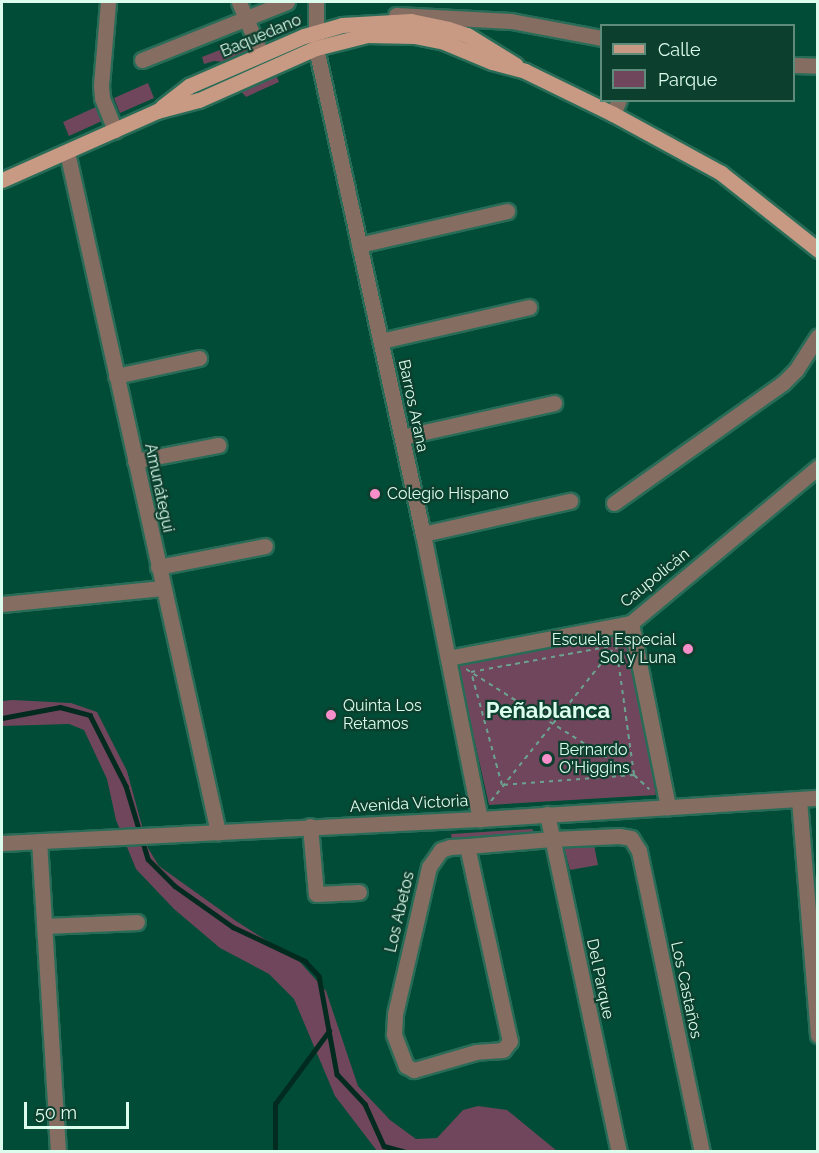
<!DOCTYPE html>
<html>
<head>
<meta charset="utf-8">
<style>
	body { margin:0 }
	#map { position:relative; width:819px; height:1153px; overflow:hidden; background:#004c36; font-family:Raleway,sans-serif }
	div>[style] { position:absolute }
	.green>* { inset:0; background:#70465d }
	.stream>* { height:4.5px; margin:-2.25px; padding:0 2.25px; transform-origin:2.25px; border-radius:2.25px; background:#012b1e }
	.path>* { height:2px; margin-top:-1px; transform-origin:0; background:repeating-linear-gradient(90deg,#6ba28f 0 4.5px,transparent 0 9px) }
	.roads { filter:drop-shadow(2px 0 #286c57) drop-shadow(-2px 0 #286c57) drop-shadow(0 2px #286c57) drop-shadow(0 -2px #286c57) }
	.minor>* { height:15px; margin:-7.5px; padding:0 7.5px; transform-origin:7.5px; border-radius:7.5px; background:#856d62 }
	.major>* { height:15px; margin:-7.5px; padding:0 7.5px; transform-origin:7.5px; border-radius:7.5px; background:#c89983 }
	.dots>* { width:16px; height:16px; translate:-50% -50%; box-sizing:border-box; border:3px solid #0c3f2e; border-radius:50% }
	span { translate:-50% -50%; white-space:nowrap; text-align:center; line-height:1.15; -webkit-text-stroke:4.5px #0c3f2e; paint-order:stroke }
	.street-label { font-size:16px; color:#dcfced }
	.poi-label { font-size:16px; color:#dcfced }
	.left { translate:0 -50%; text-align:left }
	.right { translate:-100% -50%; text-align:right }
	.district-label { font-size:22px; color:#dcfced; font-weight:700 }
	.frame { position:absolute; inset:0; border:3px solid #dcfced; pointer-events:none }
	.legend { position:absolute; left:600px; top:24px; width:195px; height:78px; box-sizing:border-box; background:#0c3f2e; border:2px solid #5f8b7a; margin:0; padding:8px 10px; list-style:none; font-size:18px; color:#dcfced }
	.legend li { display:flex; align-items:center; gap:12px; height:30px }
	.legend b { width:30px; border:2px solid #5f8b7a }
	.scale { position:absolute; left:24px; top:1102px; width:105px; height:27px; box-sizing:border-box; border:3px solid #dcfced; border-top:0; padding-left:8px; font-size:18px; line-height:21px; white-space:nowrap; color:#dcfced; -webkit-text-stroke:4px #0c3f2e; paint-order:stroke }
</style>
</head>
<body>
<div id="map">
	<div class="green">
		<div style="clip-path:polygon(301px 15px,298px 27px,266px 39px,260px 31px)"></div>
		<div style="clip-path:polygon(245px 40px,249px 52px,224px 62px,214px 61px,204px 64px,202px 57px)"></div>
		<div style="clip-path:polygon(275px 72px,279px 82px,246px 97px,238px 88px)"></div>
		<div style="clip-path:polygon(148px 83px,154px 98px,120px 113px,114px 98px)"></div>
		<div style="clip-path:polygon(96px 107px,102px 121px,69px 136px,63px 122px)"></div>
		<div style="clip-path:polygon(627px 633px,656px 795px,489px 805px,457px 662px)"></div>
		<div style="clip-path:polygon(13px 700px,71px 703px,97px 712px,127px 771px,148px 848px,159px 866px,236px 921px,299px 961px,326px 991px,358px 1086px,390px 1120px,416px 1139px,437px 1138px,463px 1110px,478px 1106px,507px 1110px,557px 1151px,377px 1151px,335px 1096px,294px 999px,269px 974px,220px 948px,174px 909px,136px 869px,116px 820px,107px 779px,84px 730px,69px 724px,2px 726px,2px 701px)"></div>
		<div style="clip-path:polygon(532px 829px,536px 834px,452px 840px,451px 834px)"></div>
		<div style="clip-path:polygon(594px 845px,598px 865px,570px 870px,564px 847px)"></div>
	</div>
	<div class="stream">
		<div style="left:2px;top:718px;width:59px;rotate:-10.7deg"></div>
		<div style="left:60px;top:707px;width:31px;rotate:15deg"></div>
		<div style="left:90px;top:715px;width:80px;rotate:63.1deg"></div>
		<div style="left:126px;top:786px;width:76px;rotate:73.2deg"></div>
		<div style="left:148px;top:859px;width:38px;rotate:45deg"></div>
		<div style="left:175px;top:886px;width:71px;rotate:35.3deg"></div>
		<div style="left:233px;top:927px;width:80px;rotate:25.3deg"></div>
		<div style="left:305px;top:961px;width:21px;rotate:47deg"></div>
		<div style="left:319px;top:976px;width:100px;rotate:79.6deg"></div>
		<div style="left:337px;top:1074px;width:41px;rotate:47deg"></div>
		<div style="left:365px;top:1104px;width:46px;rotate:65.7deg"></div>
		<div style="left:384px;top:1146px;width:24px;rotate:15deg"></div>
		<div style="left:275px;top:1152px;width:48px;rotate:-90deg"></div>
		<div style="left:275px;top:1104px;width:91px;rotate:-53.5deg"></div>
	</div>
	<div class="path">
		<div style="left:616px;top:645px;width:131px;rotate:82.1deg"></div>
		<div style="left:634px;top:775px;width:132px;rotate:175.7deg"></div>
		<div style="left:502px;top:785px;width:117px;rotate:-105.3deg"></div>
		<div style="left:471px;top:672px;width:147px;rotate:-10.5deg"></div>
		<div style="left:466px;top:669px;width:199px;rotate:32.2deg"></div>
		<div style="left:634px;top:775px;width:21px;rotate:43deg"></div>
		<div style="left:491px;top:801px;width:198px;rotate:-51.3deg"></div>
	</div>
	<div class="roads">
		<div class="minor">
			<div style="left:108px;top:2px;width:84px;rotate:94.8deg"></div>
			<div style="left:101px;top:86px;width:12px;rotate:85deg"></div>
			<div style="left:102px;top:98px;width:35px;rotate:68deg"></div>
			<div style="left:239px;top:2px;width:56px;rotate:67.1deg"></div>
			<div style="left:316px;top:2px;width:46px;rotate:90deg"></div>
			<div style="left:316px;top:48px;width:498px;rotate:77.6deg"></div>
			<div style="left:423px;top:534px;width:291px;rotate:78.7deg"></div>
			<div style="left:396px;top:15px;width:115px;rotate:3deg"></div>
			<div style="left:511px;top:21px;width:93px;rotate:10.6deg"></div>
			<div style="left:142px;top:60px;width:156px;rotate:-21.8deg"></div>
			<div style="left:794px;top:65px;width:24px;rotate:2deg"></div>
			<div style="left:613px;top:114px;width:15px;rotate:-67deg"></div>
			<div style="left:67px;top:152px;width:697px;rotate:77.48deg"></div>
			<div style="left:359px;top:245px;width:152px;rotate:-12.9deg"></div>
			<div style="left:381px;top:341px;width:152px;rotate:-12.9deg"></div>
			<div style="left:116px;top:376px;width:85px;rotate:-12.2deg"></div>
			<div style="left:402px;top:437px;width:156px;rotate:-12.6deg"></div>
			<div style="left:135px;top:461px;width:85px;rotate:-10.9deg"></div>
			<div style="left:614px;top:503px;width:207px;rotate:-35.4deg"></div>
			<div style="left:783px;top:383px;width:18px;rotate:-45deg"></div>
			<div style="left:796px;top:370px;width:40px;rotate:-57.1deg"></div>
			<div style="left:423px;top:534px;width:151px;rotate:-12.7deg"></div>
			<div style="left:158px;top:567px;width:109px;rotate:-11.1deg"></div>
			<div style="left:2px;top:604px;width:161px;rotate:-5.7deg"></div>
			<div style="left:631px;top:623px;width:188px;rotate:78.6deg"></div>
			<div style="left:448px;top:658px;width:186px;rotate:-10.8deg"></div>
			<div style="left:631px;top:623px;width:244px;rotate:-39.8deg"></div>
			<div style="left:799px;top:799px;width:237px;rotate:85.4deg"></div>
			<div style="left:547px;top:814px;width:346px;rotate:78deg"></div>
			<div style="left:310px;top:826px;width:68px;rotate:85deg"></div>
			<div style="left:316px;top:894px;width:43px;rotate:-2.7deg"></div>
			<div style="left:39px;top:841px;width:312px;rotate:86.5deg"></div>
			<div style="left:2px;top:843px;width:479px;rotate:-2.9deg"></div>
			<div style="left:480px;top:819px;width:339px;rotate:-3.6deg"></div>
			<div style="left:467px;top:846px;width:200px;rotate:77.6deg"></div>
			<div style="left:510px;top:1041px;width:11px;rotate:128deg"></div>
			<div style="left:503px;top:1050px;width:27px;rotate:176deg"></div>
			<div style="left:476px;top:1052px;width:65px;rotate:163.8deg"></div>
			<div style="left:414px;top:1070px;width:9px;rotate:-153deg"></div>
			<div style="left:406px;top:1066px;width:34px;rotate:-111deg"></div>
			<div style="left:394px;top:1034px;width:20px;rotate:-87deg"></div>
			<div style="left:395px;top:1014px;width:151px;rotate:-77deg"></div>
			<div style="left:429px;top:867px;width:21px;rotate:-55deg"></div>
			<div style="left:441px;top:850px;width:9px;rotate:-18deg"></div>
			<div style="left:450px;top:847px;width:17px;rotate:-3deg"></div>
			<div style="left:467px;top:846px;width:85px;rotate:-4.7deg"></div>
			<div style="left:552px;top:839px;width:67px;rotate:-2.6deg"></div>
			<div style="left:619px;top:836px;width:12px;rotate:9deg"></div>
			<div style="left:631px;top:838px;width:15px;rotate:58deg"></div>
			<div style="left:639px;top:851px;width:308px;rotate:78.2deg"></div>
			<div style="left:45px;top:926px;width:92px;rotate:-2.5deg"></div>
		</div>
		<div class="major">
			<div style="left:162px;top:107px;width:34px;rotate:-38deg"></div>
			<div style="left:189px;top:86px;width:125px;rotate:-23.5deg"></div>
			<div style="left:304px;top:36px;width:40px;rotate:-16deg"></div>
			<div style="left:342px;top:25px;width:69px;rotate:-3.3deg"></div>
			<div style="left:411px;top:21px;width:38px;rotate:12deg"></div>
			<div style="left:448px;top:29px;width:20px;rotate:18deg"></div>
			<div style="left:467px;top:35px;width:57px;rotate:31.5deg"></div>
			<div style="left:2px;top:180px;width:170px;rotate:-24deg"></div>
			<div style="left:157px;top:111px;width:43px;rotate:-14.7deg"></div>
			<div style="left:199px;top:100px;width:128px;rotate:-24deg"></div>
			<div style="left:316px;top:48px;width:53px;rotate:-14.3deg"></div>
			<div style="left:367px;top:35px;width:47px;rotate:1.2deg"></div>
			<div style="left:414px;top:36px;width:31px;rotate:11deg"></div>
			<div style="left:444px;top:42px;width:52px;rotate:22.6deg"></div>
			<div style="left:492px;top:62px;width:34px;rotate:15deg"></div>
			<div style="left:525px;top:71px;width:98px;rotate:26deg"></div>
			<div style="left:613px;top:114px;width:123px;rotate:28.6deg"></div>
			<div style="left:721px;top:173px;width:124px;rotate:38.4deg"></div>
		</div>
	</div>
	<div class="dots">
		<div style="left:375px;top:494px;background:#f98fca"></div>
		<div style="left:688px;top:649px;background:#f98fca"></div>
		<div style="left:331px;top:715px;background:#f98fca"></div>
		<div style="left:547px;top:759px;background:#f98fca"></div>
	</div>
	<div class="street-label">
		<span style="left:261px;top:36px;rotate:-23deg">Baquedano</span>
		<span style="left:413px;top:406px;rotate:78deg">Barros Arana</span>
		<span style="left:159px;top:488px;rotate:78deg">Amunátegui</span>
		<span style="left:655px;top:578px;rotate:-39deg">Caupolicán</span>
		<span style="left:409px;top:804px;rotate:-3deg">Avenida Victoria</span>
		<span style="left:400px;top:912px;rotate:-77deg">Los Abetos</span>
		<span style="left:600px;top:979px;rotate:78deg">Del Parque</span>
		<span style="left:686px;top:990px;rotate:78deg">Los Castaños</span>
	</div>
	<div class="poi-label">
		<span class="left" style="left:387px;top:494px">Colegio Hispano</span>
		<span class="right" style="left:676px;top:649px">Escuela Especial<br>Sol y Luna</span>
		<span class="left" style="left:343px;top:715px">Quinta Los<br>Retamos</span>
		<span class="left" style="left:559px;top:759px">Bernardo<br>O'Higgins</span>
	</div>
	<div class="district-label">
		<span style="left:548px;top:711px">Peñablanca</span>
	</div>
	<div class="frame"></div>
	<ul class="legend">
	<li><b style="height:8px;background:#c89983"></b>Calle</li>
	<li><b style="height:16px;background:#70465d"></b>Parque</li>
	</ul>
	<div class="scale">50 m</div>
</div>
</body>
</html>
